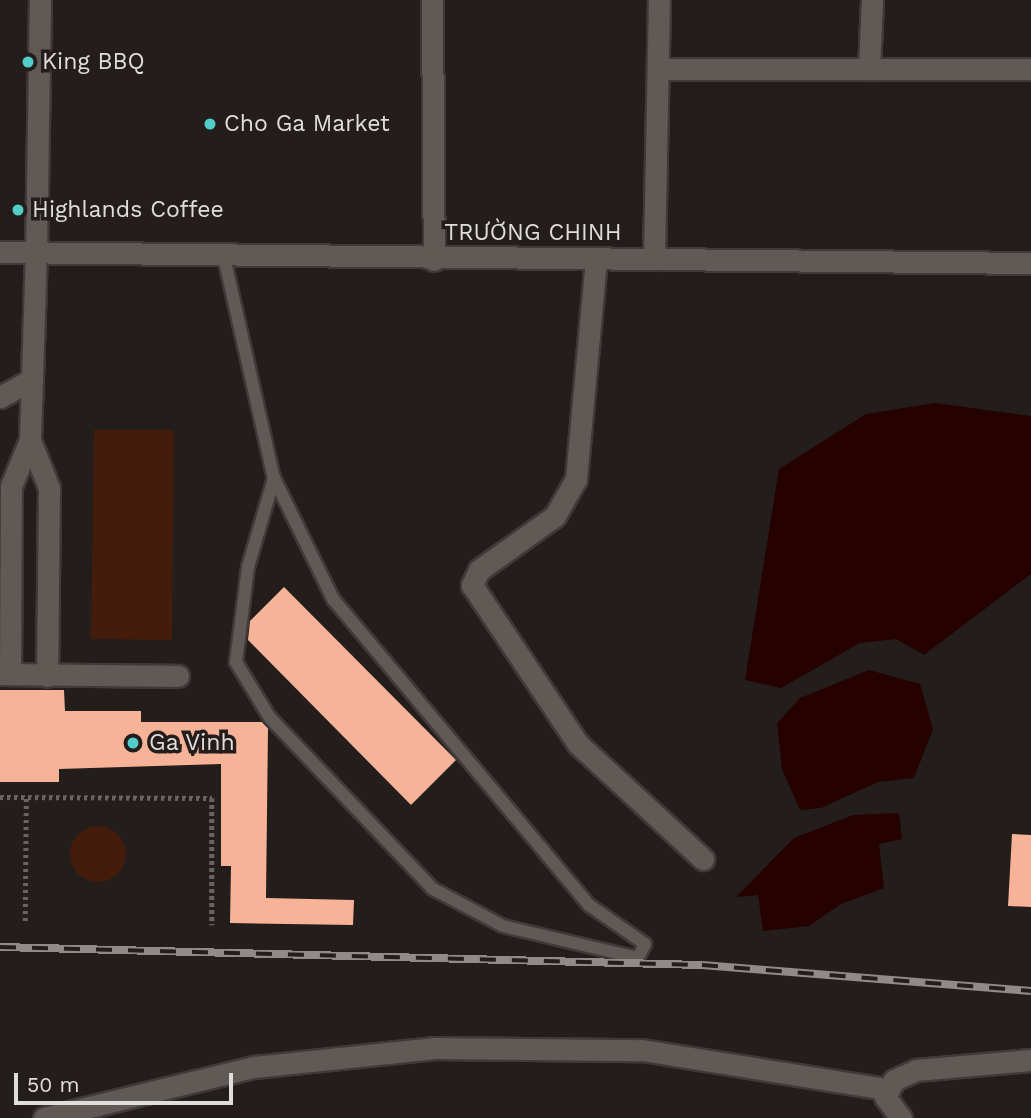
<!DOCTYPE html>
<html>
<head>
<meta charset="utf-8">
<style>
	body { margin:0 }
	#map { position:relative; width:1031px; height:1118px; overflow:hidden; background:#231d1b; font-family:"Work Sans",sans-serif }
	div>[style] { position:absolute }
	.green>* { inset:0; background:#441c0c }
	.round { border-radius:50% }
	.water>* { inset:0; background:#250200 }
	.building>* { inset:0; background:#f7b398 }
	.path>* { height:4.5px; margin-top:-2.25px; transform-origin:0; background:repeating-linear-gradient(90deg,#696462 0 3.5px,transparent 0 7px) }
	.roads { filter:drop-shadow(2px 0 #3f3a39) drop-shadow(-2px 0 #3f3a39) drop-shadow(0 2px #3f3a39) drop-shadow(0 -2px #3f3a39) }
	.lane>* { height:12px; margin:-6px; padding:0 6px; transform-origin:6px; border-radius:6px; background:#605a57 }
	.street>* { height:21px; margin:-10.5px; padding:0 10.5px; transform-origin:10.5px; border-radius:10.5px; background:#605a57 }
	.secondary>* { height:21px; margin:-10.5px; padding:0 10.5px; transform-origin:10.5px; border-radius:10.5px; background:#605a57 }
	.rail>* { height:8px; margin-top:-4px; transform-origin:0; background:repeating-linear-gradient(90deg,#231d1b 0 16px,#908b89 0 32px); box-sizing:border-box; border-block:2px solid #908b89 }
	.dots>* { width:19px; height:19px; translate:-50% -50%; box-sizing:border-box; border:4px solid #231d1b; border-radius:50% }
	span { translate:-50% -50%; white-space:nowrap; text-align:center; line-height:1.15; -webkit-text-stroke:7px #231d1b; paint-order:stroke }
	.poi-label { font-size:23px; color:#e1dddb }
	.left { translate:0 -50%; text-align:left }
	.street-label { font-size:23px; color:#e1dddb }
	.scale { position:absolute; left:14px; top:1073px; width:219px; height:32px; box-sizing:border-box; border:4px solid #e1dddb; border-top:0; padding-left:9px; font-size:21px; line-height:24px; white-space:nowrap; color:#e1dddb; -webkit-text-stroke:5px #231d1b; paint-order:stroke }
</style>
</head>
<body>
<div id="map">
	<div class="green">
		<div style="clip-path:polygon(94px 430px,174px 430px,172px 640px,91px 639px)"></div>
		<div class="round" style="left:70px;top:826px;width:56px;height:56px"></div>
	</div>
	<div class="water">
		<div style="clip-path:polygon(935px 403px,1031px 416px,1031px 574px,924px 655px,896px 639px,860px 643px,781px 688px,745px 680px,779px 469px,866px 414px)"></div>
		<div style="clip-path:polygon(869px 670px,920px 684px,933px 729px,914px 778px,878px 782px,821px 808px,800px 810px,782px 769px,777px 723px,800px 698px)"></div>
		<div style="clip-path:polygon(899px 813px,902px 839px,879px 844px,884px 888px,841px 904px,809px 926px,763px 931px,758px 895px,736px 897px,794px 838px,853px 815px)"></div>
	</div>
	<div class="building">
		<div style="clip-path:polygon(284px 587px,456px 760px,411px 805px,248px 640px,250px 621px)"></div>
		<div style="clip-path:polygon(0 690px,64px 690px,65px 711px,141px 711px,141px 722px,262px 722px,268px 728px,266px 898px,354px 900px,353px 925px,230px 923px,231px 866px,221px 866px,221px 764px,59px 769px,59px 782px,0 782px)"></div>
		<div style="clip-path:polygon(1012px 834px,1031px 835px,1031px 907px,1008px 906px)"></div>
	</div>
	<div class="path">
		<div style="left:0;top:797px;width:212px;rotate:0.3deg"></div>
		<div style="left:212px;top:798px;width:127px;rotate:90deg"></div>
		<div style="left:25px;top:921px;width:124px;rotate:-89.5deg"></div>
	</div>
	<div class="roads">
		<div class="lane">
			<div style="left:224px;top:257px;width:227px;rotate:77.3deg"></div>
			<div style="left:274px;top:478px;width:135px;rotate:64deg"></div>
			<div style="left:333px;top:599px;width:399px;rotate:50.1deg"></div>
			<div style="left:589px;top:905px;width:68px;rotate:34.9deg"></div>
			<div style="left:645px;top:944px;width:16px;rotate:117deg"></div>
			<div style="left:638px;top:958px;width:139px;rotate:-166.7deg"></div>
			<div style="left:503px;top:926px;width:79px;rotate:-152.1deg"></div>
			<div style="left:433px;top:889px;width:236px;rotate:-133.6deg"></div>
			<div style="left:270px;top:718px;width:66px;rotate:-121.3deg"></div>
			<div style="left:236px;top:662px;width:96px;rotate:-82.8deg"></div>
			<div style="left:248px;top:567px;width:93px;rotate:-73.7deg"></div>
		</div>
		<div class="street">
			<div style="left:432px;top:0;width:260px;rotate:89.6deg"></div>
			<div style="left:658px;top:69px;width:373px"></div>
			<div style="left:869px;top:69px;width:69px;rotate:-87.5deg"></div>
			<div style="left:596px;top:259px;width:221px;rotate:95.2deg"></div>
			<div style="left:576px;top:479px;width:43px;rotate:119.6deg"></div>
			<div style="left:555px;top:516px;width:93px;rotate:144.6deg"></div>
			<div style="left:479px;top:570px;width:17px;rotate:115deg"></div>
			<div style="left:472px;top:585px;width:191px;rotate:56.3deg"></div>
			<div style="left:578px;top:744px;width:170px;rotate:42.6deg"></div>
			<div style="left:654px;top:259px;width:259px;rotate:-88.9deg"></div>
			<div style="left:0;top:397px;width:37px;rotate:-29deg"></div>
			<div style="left:30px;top:440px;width:52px;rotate:68.4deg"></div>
			<div style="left:49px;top:488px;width:188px;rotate:90.6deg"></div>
			<div style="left:0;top:674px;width:178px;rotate:0.6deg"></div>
			<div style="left:10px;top:674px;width:188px;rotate:-89.7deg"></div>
			<div style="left:11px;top:486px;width:50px;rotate:-67.6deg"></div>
			<div style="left:30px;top:440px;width:186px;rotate:-88.2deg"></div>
			<div style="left:44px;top:1118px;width:216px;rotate:-13.7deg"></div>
			<div style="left:254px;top:1067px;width:182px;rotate:-6deg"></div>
			<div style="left:435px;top:1048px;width:207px;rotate:0.6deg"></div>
			<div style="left:642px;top:1050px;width:246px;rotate:9.1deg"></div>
			<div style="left:901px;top:1118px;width:26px;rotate:-127deg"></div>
			<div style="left:885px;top:1097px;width:19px;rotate:-62deg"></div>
			<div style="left:894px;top:1080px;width:24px;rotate:-24deg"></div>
			<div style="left:916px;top:1070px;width:115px;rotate:-5deg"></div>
		</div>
		<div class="secondary">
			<div style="left:0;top:252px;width:1031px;rotate:0.61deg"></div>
			<div style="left:36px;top:254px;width:254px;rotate:-89.1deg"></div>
		</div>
	</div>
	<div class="rail">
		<div style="left:0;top:947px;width:702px;rotate:1.47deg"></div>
		<div style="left:702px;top:965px;width:330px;rotate:4.5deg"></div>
	</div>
	<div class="dots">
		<div style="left:28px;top:62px;background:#53cdc9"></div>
		<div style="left:210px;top:124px;background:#53cdc9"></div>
		<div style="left:18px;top:210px;background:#53cdc9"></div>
		<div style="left:133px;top:743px;background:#53cdc9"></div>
	</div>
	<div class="poi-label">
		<span class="left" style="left:42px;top:62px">King BBQ</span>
		<span class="left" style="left:224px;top:124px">Cho Ga Market</span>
		<span class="left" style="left:32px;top:210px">Highlands Coffee</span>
		<span class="left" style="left:149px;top:743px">Ga Vinh</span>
	</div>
	<div class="street-label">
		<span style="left:533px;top:233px">TRƯỜNG CHINH</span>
	</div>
	<div class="scale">50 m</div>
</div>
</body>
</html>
